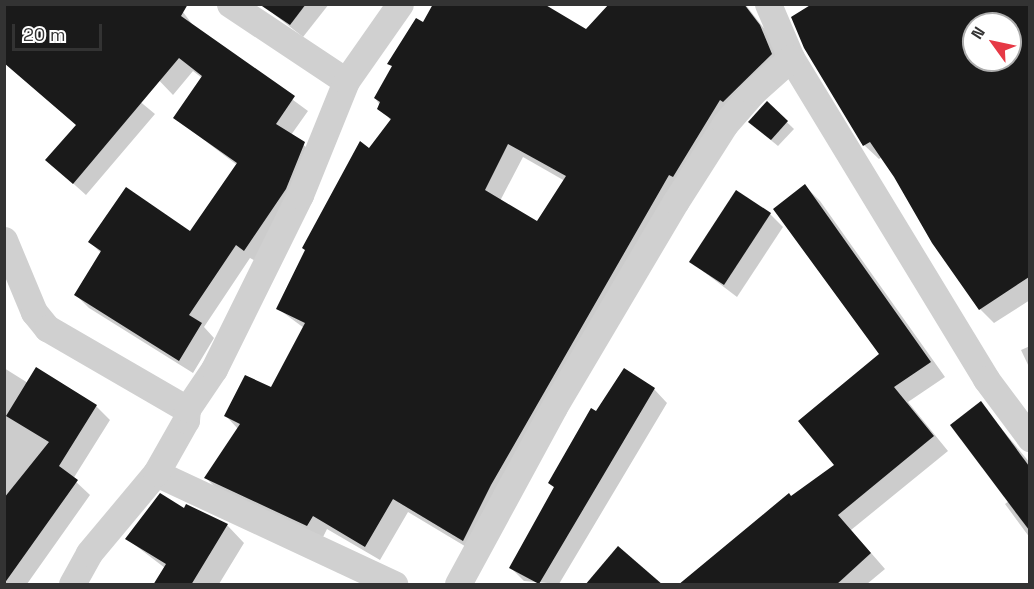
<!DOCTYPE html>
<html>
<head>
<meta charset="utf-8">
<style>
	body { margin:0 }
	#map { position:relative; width:1034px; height:589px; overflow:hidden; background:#fff; font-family:"Space Grotesk",sans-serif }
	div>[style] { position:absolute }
	.shadow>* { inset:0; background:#0003 }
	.building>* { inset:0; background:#1a1a1a }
	.minor>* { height:27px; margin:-13.5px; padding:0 13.5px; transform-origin:13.5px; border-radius:13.5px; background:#d0d0d0 }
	span { translate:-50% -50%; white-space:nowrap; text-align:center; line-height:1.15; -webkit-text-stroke:6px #fff; paint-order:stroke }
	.frame { position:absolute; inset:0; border:6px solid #333; pointer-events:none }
	.north { position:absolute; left:962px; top:12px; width:60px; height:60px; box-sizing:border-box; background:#fff; border:2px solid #adadad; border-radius:50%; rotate:303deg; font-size:16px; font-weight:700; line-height:24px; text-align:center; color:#333 }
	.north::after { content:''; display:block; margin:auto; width:21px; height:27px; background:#e63946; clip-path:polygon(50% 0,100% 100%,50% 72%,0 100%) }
	.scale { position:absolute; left:12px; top:24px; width:90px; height:27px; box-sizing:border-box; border:3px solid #333; border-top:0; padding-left:8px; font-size:18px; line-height:21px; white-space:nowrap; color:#333; -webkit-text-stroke:4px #fff; paint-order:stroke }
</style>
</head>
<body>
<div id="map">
	<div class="shadow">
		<div style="clip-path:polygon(22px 4px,155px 114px,86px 195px,47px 160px,78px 126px)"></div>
		<div style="clip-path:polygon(86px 4px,183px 12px,195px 28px,308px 111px,291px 135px,317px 156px,259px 263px,250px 258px,204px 327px,214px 338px,193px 373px,89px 308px,76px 295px,101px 253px,90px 242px,190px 233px,237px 165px,175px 118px,202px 78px,193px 71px,173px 95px)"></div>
		<div style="clip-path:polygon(261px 4px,329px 4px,303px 37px)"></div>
		<div style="clip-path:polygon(evenodd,611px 4px,745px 4px,773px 40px,785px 69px,738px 115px,478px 554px,408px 512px,380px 560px,327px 529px,322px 539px,220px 492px,206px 478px,238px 429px,226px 416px,271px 389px,304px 328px,277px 308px,370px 150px,391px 121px,375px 98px,423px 24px,586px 31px,611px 4px,523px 157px,565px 181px,538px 223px,500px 201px,523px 157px)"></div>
		<div style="clip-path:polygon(evenodd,811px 4px,1030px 4px,1030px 300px,994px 323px,980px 309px,882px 157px,879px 159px,864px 145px,811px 4px,974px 24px,1010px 24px,1010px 60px,974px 60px,974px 24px)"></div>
		<div style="clip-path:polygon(767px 103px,794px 129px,778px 146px,756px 128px)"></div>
		<div style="clip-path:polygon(805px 186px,820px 201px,945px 377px,908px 402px,948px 451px,851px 530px,885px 569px,867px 584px,680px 584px,836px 465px,881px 354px)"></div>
		<div style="clip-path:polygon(770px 214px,783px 227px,737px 297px,691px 262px)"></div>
		<div style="clip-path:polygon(1030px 346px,1030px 369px,1021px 350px)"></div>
		<div style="clip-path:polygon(4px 368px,28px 383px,96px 406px,110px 420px,73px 479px,90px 495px,27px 584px,4px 584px)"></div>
		<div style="clip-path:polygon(654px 389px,667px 403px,559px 584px,524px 581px,511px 568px,555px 488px,549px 483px)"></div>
		<div style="clip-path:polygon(980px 403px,1030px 463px,1030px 538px,1005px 504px,1009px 501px)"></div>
		<div style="clip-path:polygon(184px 510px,227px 525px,244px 543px,219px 584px,155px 584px,165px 568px,127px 539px)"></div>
	</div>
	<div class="building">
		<div style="clip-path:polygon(4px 4px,188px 4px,181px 16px,295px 96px,276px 124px,305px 142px,286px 189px,244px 251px,236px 245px,189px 315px,202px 323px,179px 361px,74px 295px,101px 251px,88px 242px,126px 187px,190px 231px,237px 163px,173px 118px,202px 76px,179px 58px,73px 184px,45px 160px,76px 125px,4px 63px)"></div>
		<div style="clip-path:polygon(259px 4px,306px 4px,290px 25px)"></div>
		<div style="clip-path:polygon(evenodd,433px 4px,544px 4px,586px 29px,609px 4px,744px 4px,760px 25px,772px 54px,723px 102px,720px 100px,673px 177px,669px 175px,491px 485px,463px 541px,393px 499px,365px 547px,313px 516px,307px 526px,204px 478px,240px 424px,224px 416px,245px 375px,271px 387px,305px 323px,276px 309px,305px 250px,302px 248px,360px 141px,369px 148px,391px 119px,377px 109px,380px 102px,374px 98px,392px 66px,387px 64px,416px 18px,423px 22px,433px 4px,508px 144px,566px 176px,537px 221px,485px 190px,508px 144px)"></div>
		<div style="clip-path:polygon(evenodd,812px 4px,1029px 4px,1029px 277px,979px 310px,932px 243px,894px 177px,870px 142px,863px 146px,804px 48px,791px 17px,812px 4px,974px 24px,1010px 24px,1010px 60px,974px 60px,974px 24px)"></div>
		<div style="clip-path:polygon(767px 101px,788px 121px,771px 140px,748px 122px)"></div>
		<div style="clip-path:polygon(805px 184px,931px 362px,894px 387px,934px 436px,838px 515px,871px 553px,836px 585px,678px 585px,789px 493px,791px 496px,834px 465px,798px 421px,879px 354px,773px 209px)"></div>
		<div style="clip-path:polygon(736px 190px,771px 213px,724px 285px,689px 262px)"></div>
		<div style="clip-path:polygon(36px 367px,97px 405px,59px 466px,78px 480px,4px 584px,4px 498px,49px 442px,6px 416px)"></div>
		<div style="clip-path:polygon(624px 368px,655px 388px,539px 584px,509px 568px,554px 487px,548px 483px,591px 408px,596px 411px)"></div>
		<div style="clip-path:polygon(981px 401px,1029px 466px,1029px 530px,950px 425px)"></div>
		<div style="clip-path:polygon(160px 493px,184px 508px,186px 504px,228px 524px,191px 585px,153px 585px,166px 564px,125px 539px)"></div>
		<div style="clip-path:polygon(618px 546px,663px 585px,585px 585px)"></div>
	</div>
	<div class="minor">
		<div style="left:230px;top:4px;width:139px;rotate:33.6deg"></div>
		<div style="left:768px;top:4px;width:59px;rotate:66.9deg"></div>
		<div style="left:791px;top:58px;width:376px;rotate:58.7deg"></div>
		<div style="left:986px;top:379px;width:74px;rotate:53.3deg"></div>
		<div style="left:4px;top:240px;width:78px;rotate:67.4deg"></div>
		<div style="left:34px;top:312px;width:21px;rotate:51deg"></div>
		<div style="left:47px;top:328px;width:162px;rotate:30.1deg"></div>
		<div style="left:156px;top:473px;width:263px;rotate:25deg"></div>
		<div style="left:72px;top:584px;width:35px;rotate:-61deg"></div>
		<div style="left:89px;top:553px;width:104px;rotate:-50.1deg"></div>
		<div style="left:156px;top:473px;width:61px;rotate:-60.5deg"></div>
		<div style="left:186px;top:420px;width:11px;rotate:-85deg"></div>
		<div style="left:187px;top:409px;width:48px;rotate:-56deg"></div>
		<div style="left:214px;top:369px;width:194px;rotate:-63.7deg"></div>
		<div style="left:300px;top:195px;width:123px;rotate:-68deg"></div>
		<div style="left:346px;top:81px;width:94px;rotate:-55deg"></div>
		<div style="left:458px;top:584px;width:201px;rotate:-61.5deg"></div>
		<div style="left:554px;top:407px;width:239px;rotate:-59.4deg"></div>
		<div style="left:676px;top:201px;width:91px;rotate:-57.5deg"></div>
		<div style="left:725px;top:124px;width:43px;rotate:-48.8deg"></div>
		<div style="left:753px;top:92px;width:51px;rotate:-41.8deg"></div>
	</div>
	<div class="frame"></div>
	<div class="north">N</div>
	<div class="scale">20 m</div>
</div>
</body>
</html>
